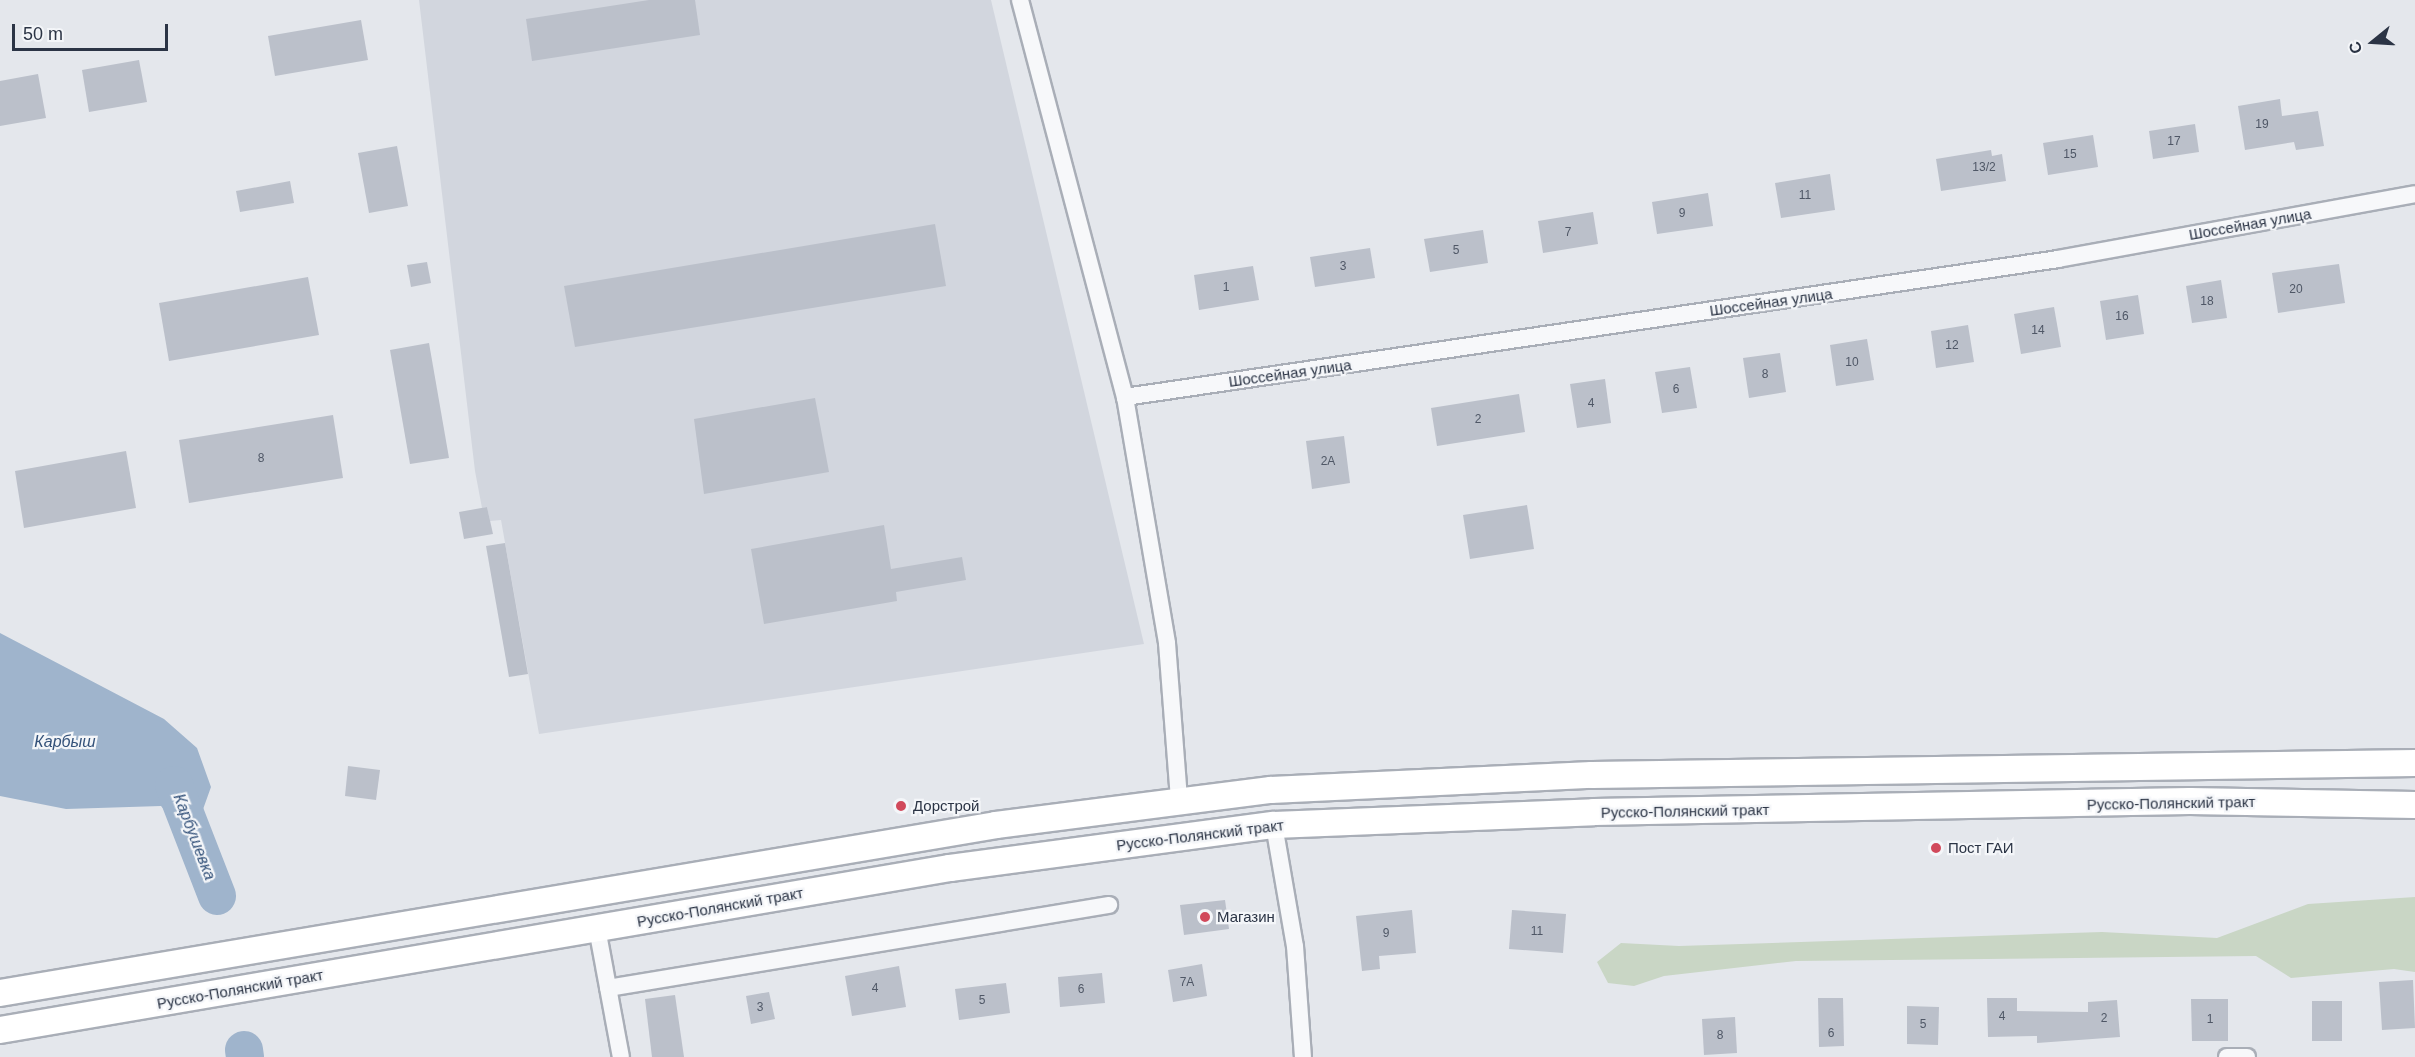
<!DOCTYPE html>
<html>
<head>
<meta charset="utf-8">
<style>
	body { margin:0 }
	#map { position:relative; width:2415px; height:1057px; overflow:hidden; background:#e4e7ec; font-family:Arial,sans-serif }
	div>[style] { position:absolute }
	.built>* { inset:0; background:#d2d6de }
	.green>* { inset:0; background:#c9d6c5 }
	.water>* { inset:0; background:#9fb4cc }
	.river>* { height:38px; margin:-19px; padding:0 19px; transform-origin:19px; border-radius:19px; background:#9fb4cc }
	.building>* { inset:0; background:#bbc0ca }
	.roads { filter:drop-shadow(2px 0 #a9aeb7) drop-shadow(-2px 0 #a9aeb7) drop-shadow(0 2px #a9aeb7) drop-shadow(0 -2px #a9aeb7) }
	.street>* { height:16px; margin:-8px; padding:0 8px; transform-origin:8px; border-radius:8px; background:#f7f8fa }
	.primary>* { height:26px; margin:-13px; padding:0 13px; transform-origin:13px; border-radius:13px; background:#fff }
	.dots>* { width:16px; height:16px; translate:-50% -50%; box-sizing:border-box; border:3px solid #f4f6f9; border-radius:50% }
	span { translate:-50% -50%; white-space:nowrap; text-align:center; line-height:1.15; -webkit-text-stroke:4.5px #f4f6f9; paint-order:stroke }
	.number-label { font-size:12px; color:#4f5766 }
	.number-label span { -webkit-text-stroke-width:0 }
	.street-label { font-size:15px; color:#2b3445 }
	.poi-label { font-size:15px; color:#2b3445 }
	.left { translate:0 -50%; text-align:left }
	.water-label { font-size:16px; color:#34527a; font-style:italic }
	.north { position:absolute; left:2343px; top:12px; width:60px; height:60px; -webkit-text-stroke:4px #f4f6f9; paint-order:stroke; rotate:252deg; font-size:16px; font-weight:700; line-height:24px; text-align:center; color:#2b3445 }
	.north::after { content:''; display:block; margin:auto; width:21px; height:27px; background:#2b3445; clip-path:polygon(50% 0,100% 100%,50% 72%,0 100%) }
	.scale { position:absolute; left:12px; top:24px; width:156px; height:27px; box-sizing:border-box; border:3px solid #2b3445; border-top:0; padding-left:8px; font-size:18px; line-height:21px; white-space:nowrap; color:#2b3445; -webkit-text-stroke:4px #f4f6f9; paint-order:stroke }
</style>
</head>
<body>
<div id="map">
	<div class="built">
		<div style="clip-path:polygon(419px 0,991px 0,1144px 644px,539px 734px,501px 520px,490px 521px,487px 507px,482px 508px,475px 471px)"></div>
	</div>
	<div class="green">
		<div style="clip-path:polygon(2415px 897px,2415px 972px,2394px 969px,2291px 978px,2256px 956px,1796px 961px,1664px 976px,1634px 986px,1608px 983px,1597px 962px,1621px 943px,1679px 946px,2102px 932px,2217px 938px,2308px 904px)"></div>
	</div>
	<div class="water">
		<div style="clip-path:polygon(0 633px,164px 719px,197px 748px,211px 787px,192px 840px,161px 806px,66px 809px,0 796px)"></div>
	</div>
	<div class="river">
		<div style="left:174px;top:785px;width:119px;rotate:68.8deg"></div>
		<div style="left:244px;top:1050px;width:7px;rotate:82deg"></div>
	</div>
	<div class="building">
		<div style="clip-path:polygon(649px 0,695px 0,700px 35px,532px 61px,526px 19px)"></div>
		<div style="clip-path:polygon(361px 20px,368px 60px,275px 76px,268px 36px)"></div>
		<div style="clip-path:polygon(139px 60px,147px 102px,89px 112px,82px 70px)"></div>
		<div style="clip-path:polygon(38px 74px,46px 118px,0 126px,0 81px)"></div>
		<div style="clip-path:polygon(2280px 99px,2282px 116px,2318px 111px,2324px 146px,2296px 150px,2294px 142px,2245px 150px,2238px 106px)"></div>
		<div style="clip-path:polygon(2195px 124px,2199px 152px,2153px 159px,2149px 131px)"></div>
		<div style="clip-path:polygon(2093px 135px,2098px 167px,2048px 175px,2043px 143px)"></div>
		<div style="clip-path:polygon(397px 146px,408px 206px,369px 213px,358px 153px)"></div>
		<div style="clip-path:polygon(1991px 150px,1992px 156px,2002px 154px,2006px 181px,1941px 191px,1936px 159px)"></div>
		<div style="clip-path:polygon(1830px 174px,1835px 210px,1781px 218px,1775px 183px)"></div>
		<div style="clip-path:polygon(290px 181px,294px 203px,240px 212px,236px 191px)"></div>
		<div style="clip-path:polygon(1708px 193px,1713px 226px,1657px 234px,1652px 202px)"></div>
		<div style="clip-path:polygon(1593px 212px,1598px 244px,1543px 253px,1538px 221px)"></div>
		<div style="clip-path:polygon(935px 224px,946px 286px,575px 347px,564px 286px)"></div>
		<div style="clip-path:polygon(1483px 230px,1488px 263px,1430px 272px,1424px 239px)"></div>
		<div style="clip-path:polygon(1370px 248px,1375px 278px,1315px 287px,1310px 257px)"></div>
		<div style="clip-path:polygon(427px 262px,431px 283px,411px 287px,407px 265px)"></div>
		<div style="clip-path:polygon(2339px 264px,2345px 303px,2278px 313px,2272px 273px)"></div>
		<div style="clip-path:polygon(1253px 266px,1259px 300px,1199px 310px,1194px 275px)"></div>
		<div style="clip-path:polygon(308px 277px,319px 335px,169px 361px,159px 303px)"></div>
		<div style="clip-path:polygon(2221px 280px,2227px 318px,2192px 323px,2186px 286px)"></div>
		<div style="clip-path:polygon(2138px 295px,2144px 334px,2106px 340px,2100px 301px)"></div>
		<div style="clip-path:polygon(2054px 307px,2061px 347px,2021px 354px,2014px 314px)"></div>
		<div style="clip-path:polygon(1968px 325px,1974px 362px,1936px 368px,1931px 331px)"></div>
		<div style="clip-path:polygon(1867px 339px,1874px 380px,1836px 386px,1830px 345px)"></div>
		<div style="clip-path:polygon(429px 343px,449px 458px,410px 464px,390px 350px)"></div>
		<div style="clip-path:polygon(1780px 353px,1786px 392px,1749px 398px,1743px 358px)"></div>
		<div style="clip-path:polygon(1690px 367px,1697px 408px,1662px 413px,1655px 372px)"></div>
		<div style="clip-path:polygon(1605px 379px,1611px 423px,1577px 428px,1570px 384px)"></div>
		<div style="clip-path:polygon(1519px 394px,1525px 432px,1437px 446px,1431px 408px)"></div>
		<div style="clip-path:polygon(815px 398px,829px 472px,704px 494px,694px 419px)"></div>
		<div style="clip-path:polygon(333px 415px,343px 478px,189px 503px,179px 440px)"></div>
		<div style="clip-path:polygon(1344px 436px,1350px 483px,1312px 489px,1306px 441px)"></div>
		<div style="clip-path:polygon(126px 451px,136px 508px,24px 528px,15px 471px)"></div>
		<div style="clip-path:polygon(1527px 505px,1534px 549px,1470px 559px,1463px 515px)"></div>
		<div style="clip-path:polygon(487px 507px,493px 534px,464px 539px,459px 512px)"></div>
		<div style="clip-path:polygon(884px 525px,891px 569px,962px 557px,966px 580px,896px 592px,897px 601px,764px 624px,751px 549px)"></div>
		<div style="clip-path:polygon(505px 543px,528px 674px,509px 677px,486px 546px)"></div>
		<div style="clip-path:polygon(348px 766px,380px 770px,376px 800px,345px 796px)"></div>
		<div style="clip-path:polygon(1225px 900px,1229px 929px,1184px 935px,1180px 905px)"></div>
		<div style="clip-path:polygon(1412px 910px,1416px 953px,1379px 956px,1380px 969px,1362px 971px,1356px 916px)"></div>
		<div style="clip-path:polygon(1512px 910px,1566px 914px,1563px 953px,1509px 949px)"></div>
		<div style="clip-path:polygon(1202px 964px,1207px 996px,1173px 1002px,1168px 970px)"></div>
		<div style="clip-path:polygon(899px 966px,906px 1007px,852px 1016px,845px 976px)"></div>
		<div style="clip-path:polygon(1102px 973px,1105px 1003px,1060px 1007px,1058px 977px)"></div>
		<div style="clip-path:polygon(2413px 980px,2415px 1028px,2382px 1030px,2379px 982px)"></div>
		<div style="clip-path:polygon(1006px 983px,1010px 1013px,959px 1020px,955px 989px)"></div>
		<div style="clip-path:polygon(769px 992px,775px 1019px,751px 1024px,746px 996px)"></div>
		<div style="clip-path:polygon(675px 995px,684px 1057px,652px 1057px,645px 999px)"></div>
		<div style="clip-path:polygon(1818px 998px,1843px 998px,1844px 1046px,1819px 1047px)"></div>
		<div style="clip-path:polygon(1987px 998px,2017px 998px,2017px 1011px,2088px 1012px,2088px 1002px,2117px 1000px,2120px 1037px,2037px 1043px,2037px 1036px,1988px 1037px)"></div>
		<div style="clip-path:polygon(2191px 999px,2228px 999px,2228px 1041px,2192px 1041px)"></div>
		<div style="clip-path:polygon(2312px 1001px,2342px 1001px,2342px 1041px,2312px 1041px)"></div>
		<div style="clip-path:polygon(1907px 1006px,1939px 1007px,1938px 1045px,1907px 1044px)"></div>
		<div style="clip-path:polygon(1735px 1017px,1737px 1053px,1704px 1055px,1702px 1019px)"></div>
	</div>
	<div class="roads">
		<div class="street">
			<div style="left:1020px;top:0;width:411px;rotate:75.2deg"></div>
			<div style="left:1125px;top:397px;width:250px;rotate:80.3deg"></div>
			<div style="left:1167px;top:643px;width:157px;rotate:85.6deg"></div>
			<div style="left:1125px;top:397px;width:943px;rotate:-8.41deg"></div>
			<div style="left:2058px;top:259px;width:362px;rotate:-10.3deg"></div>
			<div style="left:1274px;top:825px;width:123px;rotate:80.2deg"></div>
			<div style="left:1295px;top:946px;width:111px;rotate:85.9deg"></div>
			<div style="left:597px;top:928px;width:131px;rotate:79.5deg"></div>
			<div style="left:608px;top:988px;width:508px;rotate:-9.41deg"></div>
			<div style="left:2227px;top:1057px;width:20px"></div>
		</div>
		<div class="primary">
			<div style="left:0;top:993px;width:1010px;rotate:-9.57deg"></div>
			<div style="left:996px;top:825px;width:277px;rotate:-7.3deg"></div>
			<div style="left:1271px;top:790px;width:321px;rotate:-2.7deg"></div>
			<div style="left:1592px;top:775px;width:823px;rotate:-0.84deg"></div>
			<div style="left:0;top:1030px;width:964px;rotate:-9.68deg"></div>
			<div style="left:950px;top:868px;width:327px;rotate:-7.6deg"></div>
			<div style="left:1274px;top:825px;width:320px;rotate:-2.3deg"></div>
			<div style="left:1594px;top:812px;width:596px;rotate:-1.06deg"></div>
			<div style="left:2190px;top:801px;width:225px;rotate:1deg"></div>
		</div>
	</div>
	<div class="dots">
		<div style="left:901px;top:806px;background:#d1495b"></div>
		<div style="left:1936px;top:848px;background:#d1495b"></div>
		<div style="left:1205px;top:917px;background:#d1495b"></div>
	</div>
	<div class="number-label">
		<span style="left:2262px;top:125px">19</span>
		<span style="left:2174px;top:142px">17</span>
		<span style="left:2070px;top:155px">15</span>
		<span style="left:1984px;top:168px">13/2</span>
		<span style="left:1805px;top:196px">11</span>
		<span style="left:1682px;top:214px">9</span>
		<span style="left:1568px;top:233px">7</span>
		<span style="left:1456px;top:251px">5</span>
		<span style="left:1343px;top:267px">3</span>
		<span style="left:1226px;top:288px">1</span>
		<span style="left:2296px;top:290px">20</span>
		<span style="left:2207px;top:302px">18</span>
		<span style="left:2122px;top:317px">16</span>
		<span style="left:2038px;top:331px">14</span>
		<span style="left:1952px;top:346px">12</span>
		<span style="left:1852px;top:363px">10</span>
		<span style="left:1765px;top:375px">8</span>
		<span style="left:1676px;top:390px">6</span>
		<span style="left:1591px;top:404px">4</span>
		<span style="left:1478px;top:420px">2</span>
		<span style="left:261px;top:459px">8</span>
		<span style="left:1328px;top:462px">2А</span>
		<span style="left:1537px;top:932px">11</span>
		<span style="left:1386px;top:934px">9</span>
		<span style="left:1187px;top:983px">7А</span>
		<span style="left:875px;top:989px">4</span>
		<span style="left:1081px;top:990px">6</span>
		<span style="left:982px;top:1001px">5</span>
		<span style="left:760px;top:1008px">3</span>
		<span style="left:2002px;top:1017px">4</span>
		<span style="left:2104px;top:1019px">2</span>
		<span style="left:2210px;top:1020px">1</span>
		<span style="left:1923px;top:1025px">5</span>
		<span style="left:1831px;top:1034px">6</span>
		<span style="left:1720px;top:1036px">8</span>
	</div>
	<div class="street-label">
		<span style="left:2250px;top:224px;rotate:-10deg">Шоссейная улица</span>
		<span style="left:1771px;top:302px;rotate:-8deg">Шоссейная улица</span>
		<span style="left:1290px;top:373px;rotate:-8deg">Шоссейная улица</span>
		<span style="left:2171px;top:803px;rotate:-1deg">Русско-Полянский тракт</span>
		<span style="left:1685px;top:811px;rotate:-1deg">Русско-Полянский тракт</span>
		<span style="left:1200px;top:835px;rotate:-7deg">Русско-Полянский тракт</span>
		<span style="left:720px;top:907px;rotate:-10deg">Русско-Полянский тракт</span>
		<span style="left:240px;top:989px;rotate:-10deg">Русско-Полянский тракт</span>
	</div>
	<div class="poi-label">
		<span class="left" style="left:913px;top:806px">Дорстрой</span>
		<span class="left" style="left:1948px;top:848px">Пост ГАИ</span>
		<span class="left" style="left:1217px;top:917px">Магазин</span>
	</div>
	<div class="water-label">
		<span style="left:65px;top:742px">Карбыш</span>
		<span style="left:194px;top:837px;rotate:69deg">Карбушевка</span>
	</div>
	<div class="north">С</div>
	<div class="scale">50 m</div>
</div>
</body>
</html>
